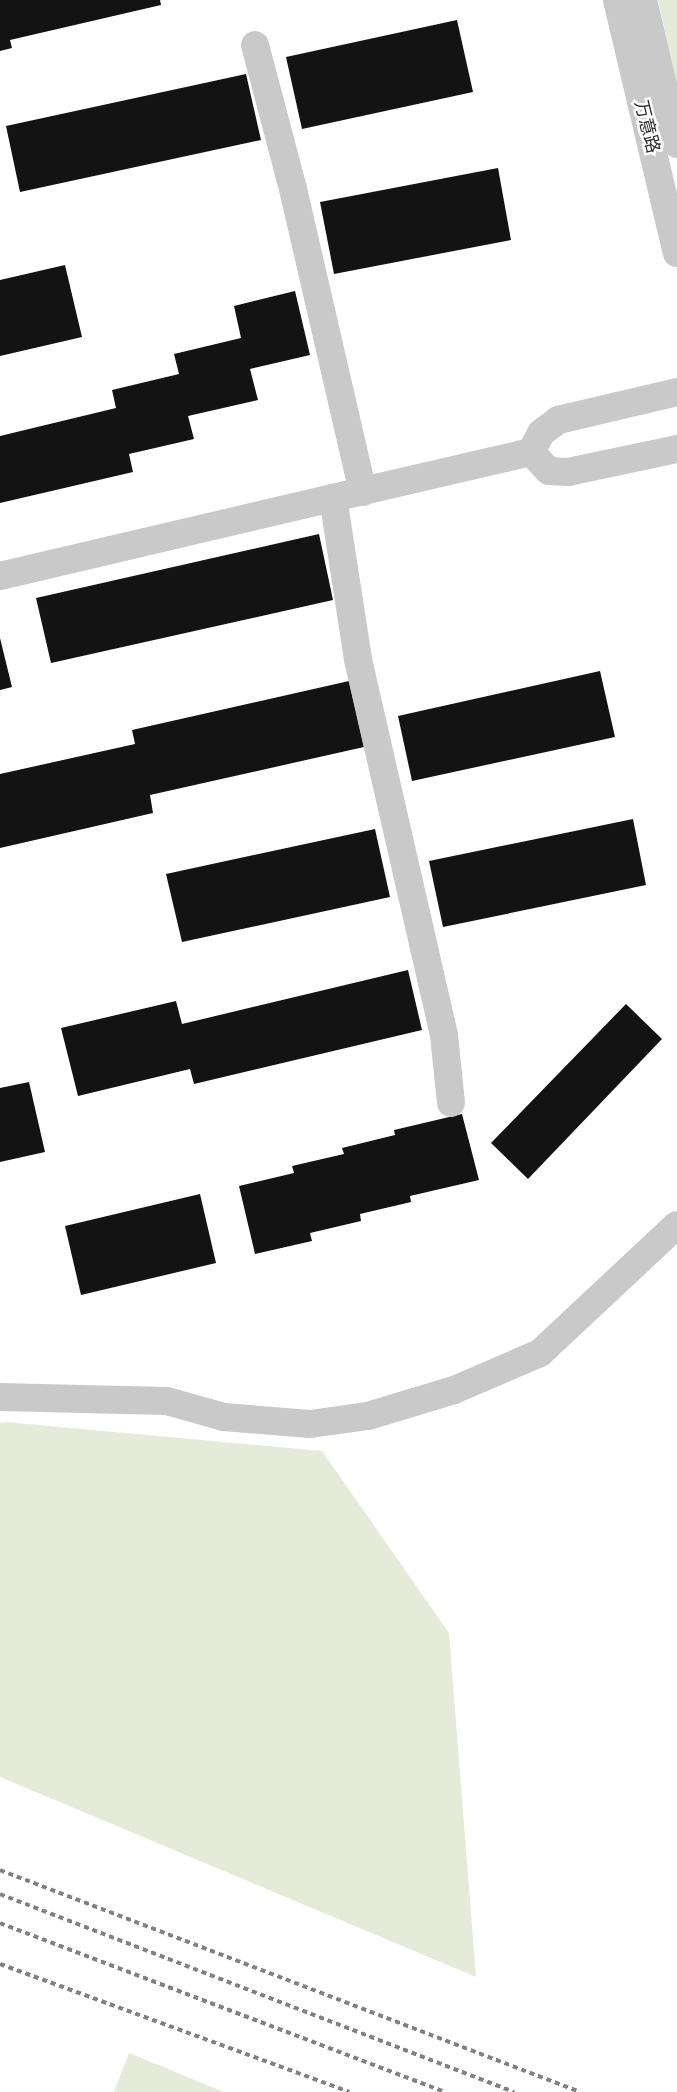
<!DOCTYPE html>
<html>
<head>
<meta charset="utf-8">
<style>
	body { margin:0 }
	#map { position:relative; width:677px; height:2092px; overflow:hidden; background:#fff; font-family:"Alegreya Sans","Noto Sans SC",sans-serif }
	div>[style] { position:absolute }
	.green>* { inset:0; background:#e6ead8 }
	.building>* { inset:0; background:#131313 }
	.minor>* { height:28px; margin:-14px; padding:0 14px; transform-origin:14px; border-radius:14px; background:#c9c9c9 }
	.tertiary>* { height:28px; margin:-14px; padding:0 14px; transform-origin:14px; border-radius:14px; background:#c9c9c9 }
	.rail>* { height:4px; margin-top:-2px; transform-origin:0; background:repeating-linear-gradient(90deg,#818181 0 5px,transparent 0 9px) }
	span { translate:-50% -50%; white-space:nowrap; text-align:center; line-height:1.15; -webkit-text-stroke:5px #fff; paint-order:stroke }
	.street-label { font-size:18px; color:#2c2c2c }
</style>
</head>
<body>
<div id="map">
	<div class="green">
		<div style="clip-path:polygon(658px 0,677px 0,677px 84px)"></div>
		<div style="clip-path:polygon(6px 1422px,322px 1451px,449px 1633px,476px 1977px,0 1777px,0 1423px)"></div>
		<div style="clip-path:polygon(129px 2053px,224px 2092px,114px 2092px)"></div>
	</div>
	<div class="building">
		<div style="clip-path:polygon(0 0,160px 0,161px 5px,10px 40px,12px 48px,0 51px)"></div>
		<div style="clip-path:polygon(457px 20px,473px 92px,302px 129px,286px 57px)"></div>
		<div style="clip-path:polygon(246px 74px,261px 140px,20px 192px,6px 126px)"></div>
		<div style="clip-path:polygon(498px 168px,511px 240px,334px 274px,320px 202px)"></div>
		<div style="clip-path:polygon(65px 265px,82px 337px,0 356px,0 280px)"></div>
		<div style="clip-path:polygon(295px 291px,310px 355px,250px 369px,258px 400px,188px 416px,194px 439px,129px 454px,133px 472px,0 503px,0 436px,116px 408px,112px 390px,179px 374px,174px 354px,241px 338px,234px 306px)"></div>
		<div style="clip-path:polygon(319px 534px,333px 600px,51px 663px,36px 598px)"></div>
		<div style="clip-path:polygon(0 638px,12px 687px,0 690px)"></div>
		<div style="clip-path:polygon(600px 671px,615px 737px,412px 781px,398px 716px)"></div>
		<div style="clip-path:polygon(349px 681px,364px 747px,150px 795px,153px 813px,0 848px,0 774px,135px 744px,132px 730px)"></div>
		<div style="clip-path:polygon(633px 819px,646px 885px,443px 927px,429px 861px)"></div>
		<div style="clip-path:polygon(375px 829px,390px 897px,182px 942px,166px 874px)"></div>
		<div style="clip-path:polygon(408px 970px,422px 1030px,194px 1084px,190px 1069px,78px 1096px,61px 1028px,176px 1001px,182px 1024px)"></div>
		<div style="clip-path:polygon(626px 1004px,662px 1039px,528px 1179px,491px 1143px)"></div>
		<div style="clip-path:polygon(29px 1082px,45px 1152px,0 1162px,0 1088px)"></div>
		<div style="clip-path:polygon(462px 1114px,479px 1180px,410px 1196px,411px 1202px,360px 1214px,361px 1221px,310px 1233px,312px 1241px,255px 1254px,239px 1186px,294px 1173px,292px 1166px,344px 1154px,342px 1148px,395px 1135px,394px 1130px)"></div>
		<div style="clip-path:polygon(200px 1194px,216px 1263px,81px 1295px,65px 1226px)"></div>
	</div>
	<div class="minor">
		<div style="left:255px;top:45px;width:149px;rotate:75.2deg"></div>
		<div style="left:293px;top:189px;width:311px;rotate:77deg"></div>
		<div style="left:531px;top:452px;width:26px;rotate:47deg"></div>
		<div style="left:549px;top:471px;width:19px;rotate:3deg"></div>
		<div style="left:568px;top:472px;width:111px;rotate:-11.9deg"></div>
		<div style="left:0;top:576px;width:342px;rotate:-13.2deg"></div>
		<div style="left:451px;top:1103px;width:68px;rotate:-95.9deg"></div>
		<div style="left:444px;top:1035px;width:386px;rotate:-102.9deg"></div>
		<div style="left:358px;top:659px;width:163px;rotate:-98.8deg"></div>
		<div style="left:333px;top:498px;width:203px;rotate:-13.1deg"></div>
		<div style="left:531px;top:452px;width:21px;rotate:-62deg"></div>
		<div style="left:541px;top:433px;width:21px;rotate:-37deg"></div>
		<div style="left:558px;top:420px;width:122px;rotate:-13.2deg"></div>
		<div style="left:0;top:1397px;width:167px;rotate:1.4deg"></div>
		<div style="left:167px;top:1401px;width:59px;rotate:15.7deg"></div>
		<div style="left:224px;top:1417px;width:86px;rotate:4.7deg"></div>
		<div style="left:310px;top:1424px;width:59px;rotate:-7.9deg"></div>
		<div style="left:368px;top:1416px;width:90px;rotate:-16.8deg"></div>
		<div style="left:454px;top:1390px;width:94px;rotate:-23.3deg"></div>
		<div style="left:540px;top:1353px;width:187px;rotate:-43.1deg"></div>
	</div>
	<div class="tertiary">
		<div style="left:617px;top:0;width:260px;rotate:76.7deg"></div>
		<div style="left:643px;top:0;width:148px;rotate:76.7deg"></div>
	</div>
	<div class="rail">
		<div style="left:0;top:1870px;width:621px;rotate:20.94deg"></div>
		<div style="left:0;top:1894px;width:551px;rotate:21.07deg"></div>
		<div style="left:0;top:1923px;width:475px;rotate:20.8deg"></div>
		<div style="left:0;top:1964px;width:372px;rotate:20.1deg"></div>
	</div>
	<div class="street-label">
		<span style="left:646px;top:127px;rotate:76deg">万意路</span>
	</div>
</div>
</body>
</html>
